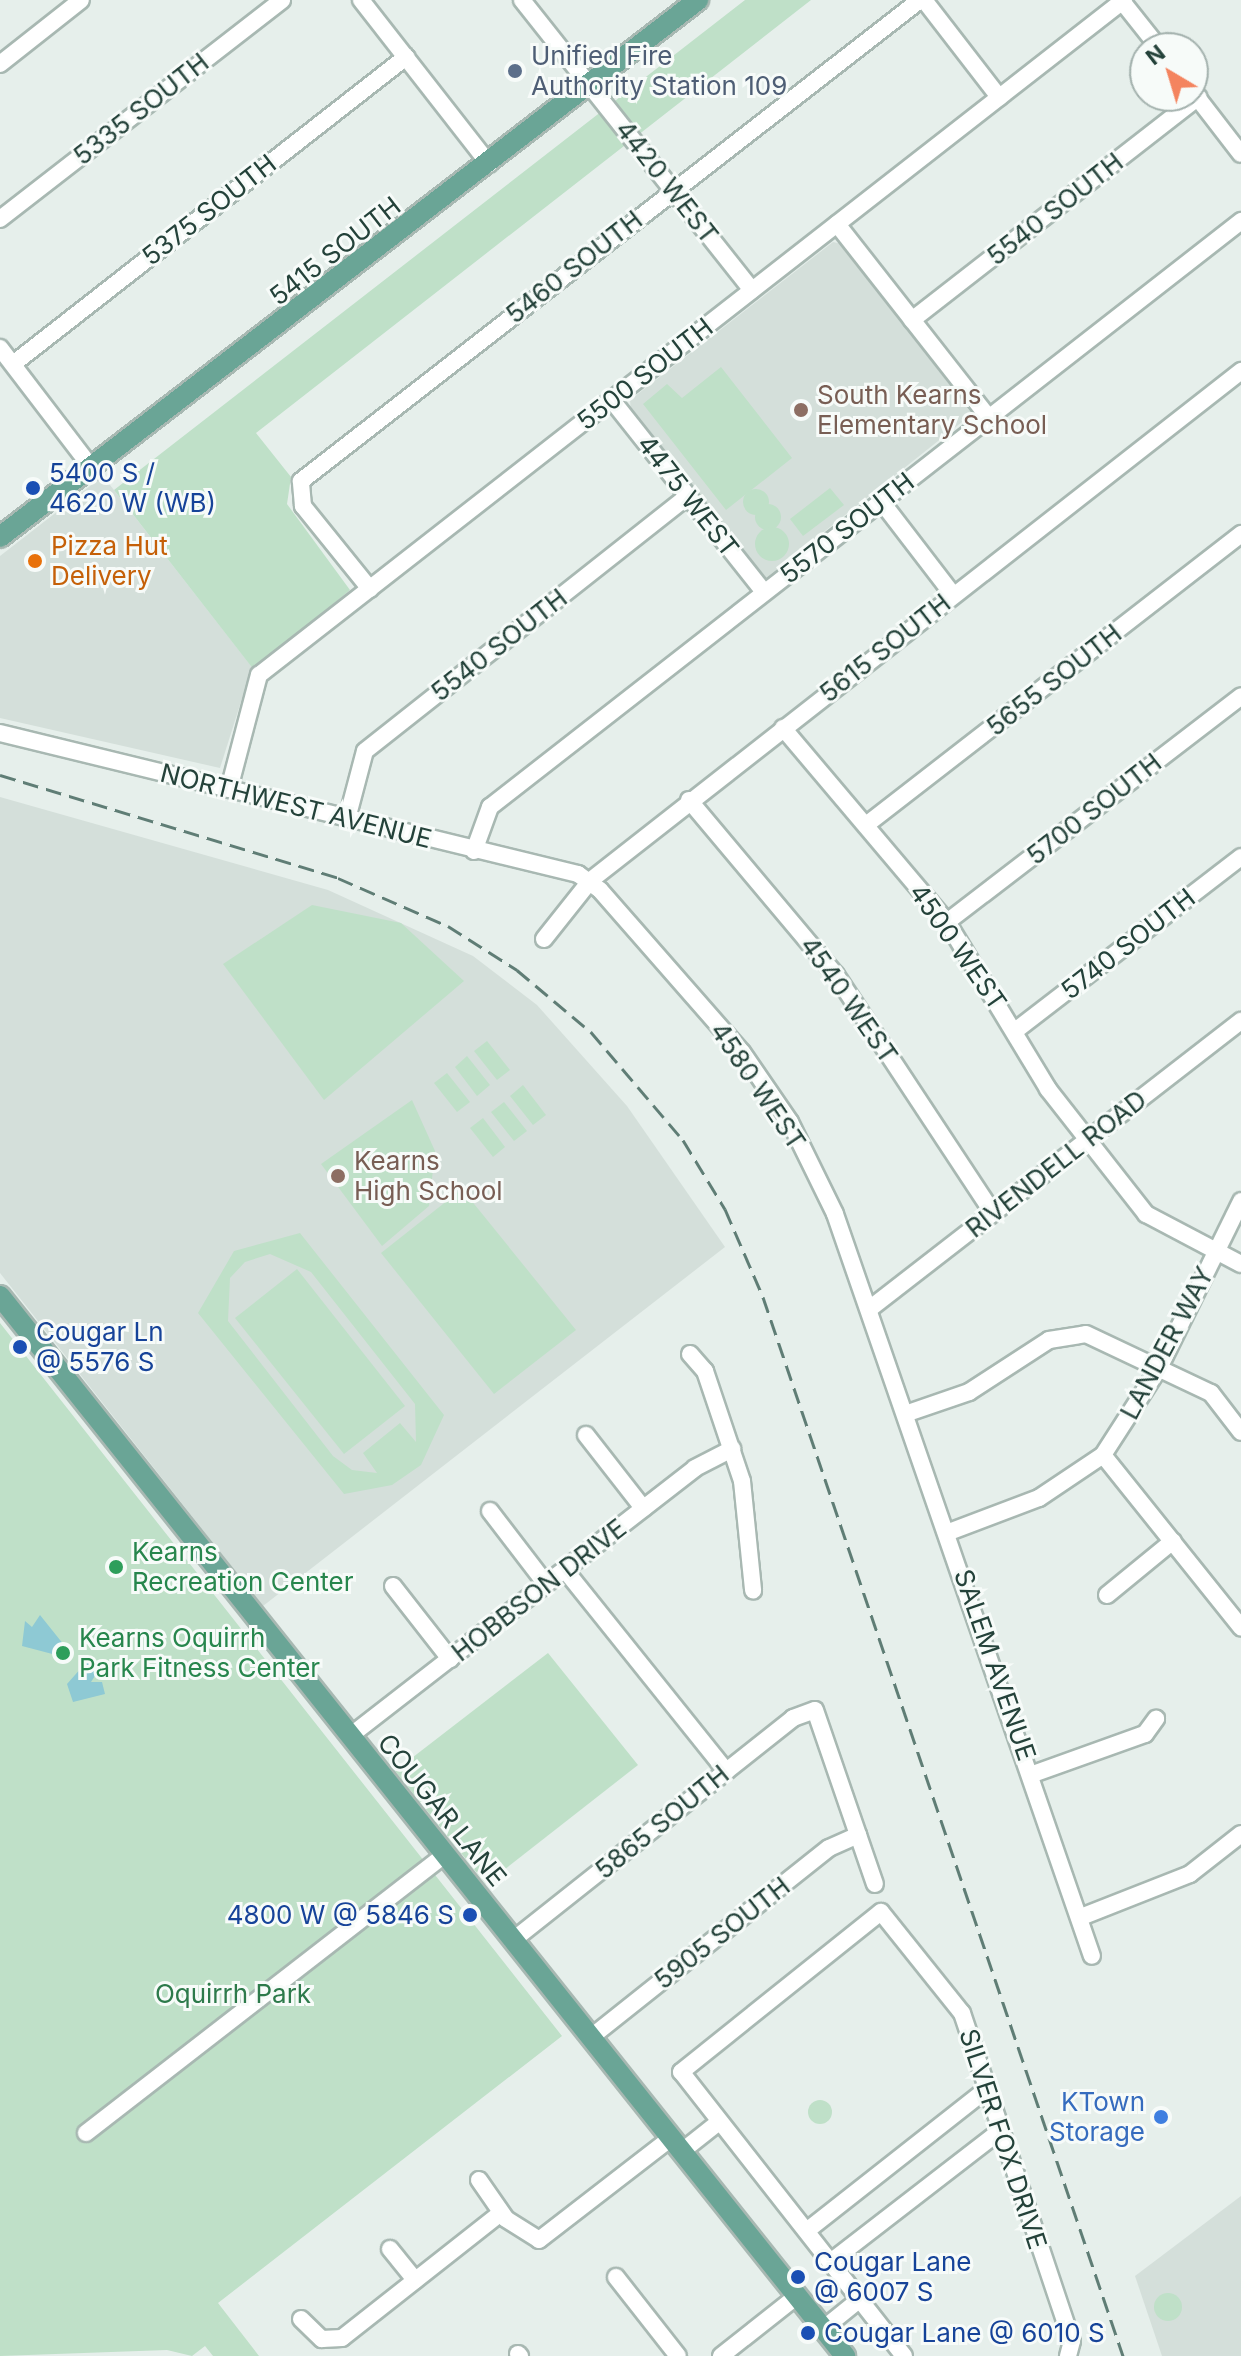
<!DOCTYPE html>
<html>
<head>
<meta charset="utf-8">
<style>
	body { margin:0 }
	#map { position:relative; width:1241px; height:2356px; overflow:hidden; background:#e6efeb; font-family:Inter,sans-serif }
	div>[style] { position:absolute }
	.built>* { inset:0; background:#d4dfda }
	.green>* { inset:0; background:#bfe0c8 }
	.round { border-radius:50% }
	.water>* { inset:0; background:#8ec9d4 }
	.roads { filter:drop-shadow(2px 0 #a8b8b2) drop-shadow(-2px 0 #a8b8b2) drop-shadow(0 2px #a8b8b2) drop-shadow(0 -2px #a8b8b2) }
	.minor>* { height:16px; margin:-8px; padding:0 8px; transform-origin:8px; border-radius:8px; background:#fff }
	.major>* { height:20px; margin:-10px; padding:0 10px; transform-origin:10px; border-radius:10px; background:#6aa596 }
	.rail>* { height:3px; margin-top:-1.5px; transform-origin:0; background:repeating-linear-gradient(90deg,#5f7d75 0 16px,transparent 0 24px) }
	.dots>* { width:22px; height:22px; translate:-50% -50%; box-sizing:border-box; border:4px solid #f7fbf9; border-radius:50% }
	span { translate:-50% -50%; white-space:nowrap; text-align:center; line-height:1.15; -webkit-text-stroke:6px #f7fbf9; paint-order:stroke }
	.service-label { font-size:26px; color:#4e5e75 }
	.left { translate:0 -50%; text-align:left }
	.street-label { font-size:26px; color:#24423a }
	.education-label { font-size:26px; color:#785e54 }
	.transit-label { font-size:26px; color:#164399 }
	.right { translate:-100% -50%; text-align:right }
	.food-label { font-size:26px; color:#c56008 }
	.leisure-label { font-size:26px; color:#27864d }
	.park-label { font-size:26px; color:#2d7a4b }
	.shop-label { font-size:26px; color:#366cbe }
	.north { position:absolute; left:1129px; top:32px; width:80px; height:80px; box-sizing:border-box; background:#f7fbf9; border:2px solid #a3b1ad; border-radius:50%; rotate:322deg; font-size:22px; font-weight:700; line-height:32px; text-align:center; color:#24423a }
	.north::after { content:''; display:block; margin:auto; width:28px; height:36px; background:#f4845f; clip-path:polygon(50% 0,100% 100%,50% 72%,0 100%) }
</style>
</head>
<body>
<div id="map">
	<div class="built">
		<div style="clip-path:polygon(833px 242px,842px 244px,972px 414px,766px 578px,631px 412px,630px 400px)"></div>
		<div style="clip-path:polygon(103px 476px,252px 667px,220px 768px,0 718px,0 556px)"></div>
		<div style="clip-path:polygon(0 797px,328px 890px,473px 956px,537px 1005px,627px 1106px,725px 1247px,263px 1606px,0 1273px)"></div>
		<div style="clip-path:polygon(1241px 2196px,1241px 2356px,1162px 2356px,1135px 2276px)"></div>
	</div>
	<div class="green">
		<div style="clip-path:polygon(745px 0,811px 0,256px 433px,291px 477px,287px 504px,350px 590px,254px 670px,114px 490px)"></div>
		<div style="clip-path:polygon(721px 367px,792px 458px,726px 510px,643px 404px,667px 384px,682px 398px)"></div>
		<div style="clip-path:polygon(830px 488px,844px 505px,803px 536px,790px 519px)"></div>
		<div class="round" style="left:743px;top:489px;width:26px;height:26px"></div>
		<div class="round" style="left:755px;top:504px;width:26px;height:26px"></div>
		<div class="round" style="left:755px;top:527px;width:34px;height:34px"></div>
		<div style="clip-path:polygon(312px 905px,401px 923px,464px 981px,324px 1100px,223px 964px)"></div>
		<div style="clip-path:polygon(487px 1041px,510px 1070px,497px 1080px,474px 1051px)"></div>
		<div style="clip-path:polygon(467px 1056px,490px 1085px,477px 1096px,455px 1067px)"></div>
		<div style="clip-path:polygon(447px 1073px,470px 1102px,457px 1112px,434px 1083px)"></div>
		<div style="clip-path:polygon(523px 1085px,546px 1115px,533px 1125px,510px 1096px)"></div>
		<div style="clip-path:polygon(412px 1100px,435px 1151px,429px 1206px,382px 1246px,321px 1164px)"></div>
		<div style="clip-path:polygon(504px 1102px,527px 1131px,514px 1141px,491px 1112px)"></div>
		<div style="clip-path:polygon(483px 1118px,505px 1147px,493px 1157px,470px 1128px)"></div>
		<div style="clip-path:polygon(462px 1189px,576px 1330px,494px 1394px,381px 1253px)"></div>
		<div style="clip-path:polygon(evenodd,300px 1233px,444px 1415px,421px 1465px,392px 1485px,344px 1494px,198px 1313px,234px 1251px,300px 1233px,270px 1254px,311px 1272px,415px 1404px,416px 1442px,400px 1423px,363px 1453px,377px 1473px,352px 1470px,333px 1456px,228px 1321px,230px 1278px,245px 1262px,270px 1254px)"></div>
		<div style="clip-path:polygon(297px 1269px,405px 1406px,344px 1454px,235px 1318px)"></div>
		<div style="clip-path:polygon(0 1323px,562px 2036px,218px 2303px,259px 2356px,213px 2356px,205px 2346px,192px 2356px,167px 2350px,0 2356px)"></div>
		<div style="clip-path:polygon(548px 1653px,638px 1765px,486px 1884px,395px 1771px)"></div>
		<div class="round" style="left:808px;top:2100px;width:24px;height:24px"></div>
		<div class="round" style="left:1154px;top:2293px;width:28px;height:28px"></div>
	</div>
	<div class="water">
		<div style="clip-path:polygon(40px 1615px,68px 1650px,60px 1656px,22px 1646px,25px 1621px,32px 1627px)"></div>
		<div style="clip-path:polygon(90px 1658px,100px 1668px,91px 1682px,102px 1682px,105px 1694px,73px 1702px,67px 1684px)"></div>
	</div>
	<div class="roads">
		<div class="minor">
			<div style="left:361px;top:0;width:208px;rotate:52deg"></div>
			<div style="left:522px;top:0;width:370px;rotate:51.6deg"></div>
			<div style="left:924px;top:0;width:123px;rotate:52.3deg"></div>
			<div style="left:1121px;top:0;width:61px;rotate:51.6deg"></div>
			<div style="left:0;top:64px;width:103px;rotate:-38.3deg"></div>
			<div style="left:1193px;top:92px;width:78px;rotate:52.3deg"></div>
			<div style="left:0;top:219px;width:357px;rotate:-37.8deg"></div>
			<div style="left:837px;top:224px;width:246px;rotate:51.9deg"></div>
			<div style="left:912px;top:320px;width:363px;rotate:-37.9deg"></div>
			<div style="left:0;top:348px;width:155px;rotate:52.6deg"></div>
			<div style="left:13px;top:364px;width:499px;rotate:-38deg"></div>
			<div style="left:611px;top:399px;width:246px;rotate:51.6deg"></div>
			<div style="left:881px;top:501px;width:118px;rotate:52.5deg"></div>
			<div style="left:370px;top:589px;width:107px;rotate:-128.9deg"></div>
			<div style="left:303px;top:506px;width:25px;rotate:-95deg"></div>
			<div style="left:301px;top:481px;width:784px;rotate:-37.85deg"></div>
			<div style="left:783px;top:728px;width:254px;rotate:49.8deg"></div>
			<div style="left:947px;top:922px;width:195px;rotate:58.8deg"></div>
			<div style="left:1048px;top:1089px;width:159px;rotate:51.9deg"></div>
			<div style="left:1146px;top:1214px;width:107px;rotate:27.8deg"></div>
			<div style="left:0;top:733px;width:595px;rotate:13.71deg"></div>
			<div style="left:578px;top:874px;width:27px;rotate:36deg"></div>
			<div style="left:600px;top:890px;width:215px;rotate:48.8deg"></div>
			<div style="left:742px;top:1052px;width:85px;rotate:55.6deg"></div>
			<div style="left:790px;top:1122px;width:102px;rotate:63.9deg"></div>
			<div style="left:835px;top:1214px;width:785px;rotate:70.9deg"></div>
			<div style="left:229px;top:789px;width:118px;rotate:-75.3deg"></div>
			<div style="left:259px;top:675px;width:1097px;rotate:-37.97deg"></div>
			<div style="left:689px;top:800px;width:229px;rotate:50deg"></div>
			<div style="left:836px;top:975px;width:285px;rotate:56.6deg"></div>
			<div style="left:347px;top:819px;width:70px;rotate:-75.2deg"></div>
			<div style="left:365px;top:751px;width:412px;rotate:-38.3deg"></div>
			<div style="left:866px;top:825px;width:475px;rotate:-37.8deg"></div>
			<div style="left:474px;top:851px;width:47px;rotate:-70deg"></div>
			<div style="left:490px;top:807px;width:953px;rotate:-37.96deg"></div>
			<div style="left:947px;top:922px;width:371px;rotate:-37.5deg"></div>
			<div style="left:544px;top:939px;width:75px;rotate:-51.5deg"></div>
			<div style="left:591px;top:880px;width:826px;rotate:-38.06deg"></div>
			<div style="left:1015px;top:1031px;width:285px;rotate:-37.6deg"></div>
			<div style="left:872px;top:1307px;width:467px;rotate:-37.8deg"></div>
			<div style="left:690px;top:1354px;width:23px;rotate:49deg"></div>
			<div style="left:705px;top:1371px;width:116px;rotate:71.4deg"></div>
			<div style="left:742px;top:1481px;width:110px;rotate:84.2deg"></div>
			<div style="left:908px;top:1413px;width:65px;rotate:-19deg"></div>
			<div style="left:969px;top:1392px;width:95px;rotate:-33deg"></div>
			<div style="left:1049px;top:1340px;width:37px;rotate:-9deg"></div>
			<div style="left:1086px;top:1334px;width:138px;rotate:25.3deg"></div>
			<div style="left:1211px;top:1393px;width:49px;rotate:52.4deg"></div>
			<div style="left:586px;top:1435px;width:93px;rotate:52deg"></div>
			<div style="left:1103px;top:1455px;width:221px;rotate:51.3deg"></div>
			<div style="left:490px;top:1511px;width:92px;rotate:52.5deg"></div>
			<div style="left:949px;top:1532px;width:96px;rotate:-20.7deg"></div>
			<div style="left:1039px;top:1498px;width:77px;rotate:-33.9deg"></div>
			<div style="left:1103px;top:1455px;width:103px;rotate:-57.2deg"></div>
			<div style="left:1159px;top:1368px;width:186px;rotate:-63.8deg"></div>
			<div style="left:565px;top:1570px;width:258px;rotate:51.3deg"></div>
			<div style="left:393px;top:1586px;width:93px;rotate:52deg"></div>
			<div style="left:1107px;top:1595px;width:85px;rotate:-39.3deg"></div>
			<div style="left:350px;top:1736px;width:437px;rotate:-37.8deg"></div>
			<div style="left:695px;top:1468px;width:42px;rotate:-27.2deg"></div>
			<div style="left:1033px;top:1774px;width:119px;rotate:-19.7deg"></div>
			<div style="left:1145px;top:1734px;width:19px;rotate:-54deg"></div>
			<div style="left:1081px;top:1917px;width:117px;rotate:-21.5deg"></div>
			<div style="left:1190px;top:1874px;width:65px;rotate:-38.1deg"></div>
			<div style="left:512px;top:1941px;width:359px;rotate:-38.4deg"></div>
			<div style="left:793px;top:1718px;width:23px;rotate:-20deg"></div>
			<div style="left:815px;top:1710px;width:184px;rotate:71deg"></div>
			<div style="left:590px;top:2038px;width:305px;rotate:-38.5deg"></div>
			<div style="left:829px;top:1848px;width:32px;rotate:-24deg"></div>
			<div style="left:86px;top:2133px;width:453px;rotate:-37.8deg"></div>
			<div style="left:681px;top:2152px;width:48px;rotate:-38.3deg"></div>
			<div style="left:479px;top:2180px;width:47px;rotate:55.3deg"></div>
			<div style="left:506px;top:2219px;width:39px;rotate:32deg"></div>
			<div style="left:539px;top:2240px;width:167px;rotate:-37.7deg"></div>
			<div style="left:809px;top:2229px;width:226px;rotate:-38.2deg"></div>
			<div style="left:390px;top:2249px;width:40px;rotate:51deg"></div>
			<div style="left:833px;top:2260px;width:211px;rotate:-37.7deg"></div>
			<div style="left:616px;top:2277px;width:100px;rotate:51.9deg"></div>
			<div style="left:301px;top:2319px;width:29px;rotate:44deg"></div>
			<div style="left:322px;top:2339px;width:20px;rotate:-3deg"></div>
			<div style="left:342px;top:2338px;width:202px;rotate:-38.2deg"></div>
			<div style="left:823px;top:2329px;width:46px;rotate:-38.9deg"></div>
			<div style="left:518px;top:2354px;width:3px;rotate:45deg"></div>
			<div style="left:721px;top:2356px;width:97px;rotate:-38.3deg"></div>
			<div style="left:904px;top:2356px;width:361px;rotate:-128.1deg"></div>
			<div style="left:681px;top:2072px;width:256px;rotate:-38.7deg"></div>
			<div style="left:881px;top:1912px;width:129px;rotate:51.3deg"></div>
			<div style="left:962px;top:2013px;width:346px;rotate:71.5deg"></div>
			<div style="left:1072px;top:2341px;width:16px;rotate:105deg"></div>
		</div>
		<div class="major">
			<div style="left:0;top:537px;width:881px;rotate:-37.57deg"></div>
			<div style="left:0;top:1296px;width:1356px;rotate:51.44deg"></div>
		</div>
	</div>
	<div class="rail">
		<div style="left:0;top:775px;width:353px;rotate:16.9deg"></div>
		<div style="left:338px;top:878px;width:120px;rotate:23.6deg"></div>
		<div style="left:448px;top:926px;width:82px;rotate:32.5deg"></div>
		<div style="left:517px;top:970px;width:97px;rotate:40deg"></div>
		<div style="left:591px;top:1032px;width:142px;rotate:49.6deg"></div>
		<div style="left:683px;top:1140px;width:81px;rotate:58.7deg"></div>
		<div style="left:725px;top:1209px;width:96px;rotate:66.6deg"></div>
		<div style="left:763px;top:1297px;width:1119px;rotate:71.22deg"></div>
	</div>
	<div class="dots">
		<div style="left:515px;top:71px;background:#5c6f8a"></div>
		<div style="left:801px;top:410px;background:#8d6e63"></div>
		<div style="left:33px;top:488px;background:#1a4fb4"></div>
		<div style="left:35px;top:561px;background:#e8710a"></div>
		<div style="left:338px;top:1176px;background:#8d6e63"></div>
		<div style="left:20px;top:1347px;background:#1a4fb4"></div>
		<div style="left:116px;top:1567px;background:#2e9e5b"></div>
		<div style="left:63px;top:1653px;background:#2e9e5b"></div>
		<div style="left:470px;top:1915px;background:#1a4fb4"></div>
		<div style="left:1161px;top:2117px;background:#3f7fe0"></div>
		<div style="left:798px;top:2277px;background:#1a4fb4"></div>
		<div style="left:808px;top:2333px;background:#1a4fb4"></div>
	</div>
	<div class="service-label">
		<span class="left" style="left:531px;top:71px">Unified Fire<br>Authority Station 109</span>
	</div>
	<div class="street-label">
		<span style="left:141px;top:109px;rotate:-38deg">5335 SOUTH</span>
		<span style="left:667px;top:182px;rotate:52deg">4420 WEST</span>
		<span style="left:1055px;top:209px;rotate:-38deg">5540 SOUTH</span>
		<span style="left:209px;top:210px;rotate:-38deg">5375 SOUTH</span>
		<span style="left:335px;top:251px;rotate:-38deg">5415 SOUTH</span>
		<span style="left:574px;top:267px;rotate:-38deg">5460 SOUTH</span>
		<span style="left:645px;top:374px;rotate:-38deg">5500 SOUTH</span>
		<span style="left:688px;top:496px;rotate:52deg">4475 WEST</span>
		<span style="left:847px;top:528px;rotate:-38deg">5570 SOUTH</span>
		<span style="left:499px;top:645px;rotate:-38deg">5540 SOUTH</span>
		<span style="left:885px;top:648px;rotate:-38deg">5615 SOUTH</span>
		<span style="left:1054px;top:680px;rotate:-38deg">5655 SOUTH</span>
		<span style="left:296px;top:806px;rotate:14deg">NORTHWEST AVENUE</span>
		<span style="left:1094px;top:809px;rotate:-38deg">5700 SOUTH</span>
		<span style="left:1128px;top:944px;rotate:-38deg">5740 SOUTH</span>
		<span style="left:958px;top:947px;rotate:55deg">4500 WEST</span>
		<span style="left:849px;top:1000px;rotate:55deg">4540 WEST</span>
		<span style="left:758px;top:1086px;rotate:56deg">4580 WEST</span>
		<span style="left:1056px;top:1164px;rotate:-38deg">RIVENDELL ROAD</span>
		<span style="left:1167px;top:1343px;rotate:-62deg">LANDER WAY</span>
		<span style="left:539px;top:1590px;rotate:-38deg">HOBBSON DRIVE</span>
		<span style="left:995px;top:1665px;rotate:71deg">SALEM AVENUE</span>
		<span style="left:442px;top:1810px;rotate:51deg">COUGAR LANE</span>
		<span style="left:662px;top:1822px;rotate:-39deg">5865 SOUTH</span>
		<span style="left:722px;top:1933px;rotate:-38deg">5905 SOUTH</span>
		<span style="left:1003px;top:2139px;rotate:72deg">SILVER FOX DRIVE</span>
	</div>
	<div class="education-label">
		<span class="left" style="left:817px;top:410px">South Kearns<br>Elementary School</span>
		<span class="left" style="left:354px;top:1176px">Kearns<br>High School</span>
	</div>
	<div class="transit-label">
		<span class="left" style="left:49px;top:488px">5400 S /<br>4620 W (WB)</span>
		<span class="left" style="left:36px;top:1347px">Cougar Ln<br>@ 5576 S</span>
		<span class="right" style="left:454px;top:1915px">4800 W @ 5846 S</span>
		<span class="left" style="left:814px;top:2277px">Cougar Lane<br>@ 6007 S</span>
		<span class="left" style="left:824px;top:2333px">Cougar Lane @ 6010 S</span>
	</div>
	<div class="food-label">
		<span class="left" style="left:51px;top:561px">Pizza Hut<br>Delivery</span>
	</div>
	<div class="leisure-label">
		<span class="left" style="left:132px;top:1567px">Kearns<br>Recreation Center</span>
		<span class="left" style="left:79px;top:1653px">Kearns Oquirrh<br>Park Fitness Center</span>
	</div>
	<div class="park-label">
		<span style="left:233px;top:1994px">Oquirrh Park</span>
	</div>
	<div class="shop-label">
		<span class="right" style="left:1145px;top:2117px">KTown<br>Storage</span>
	</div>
	<div class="north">N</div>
</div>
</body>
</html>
